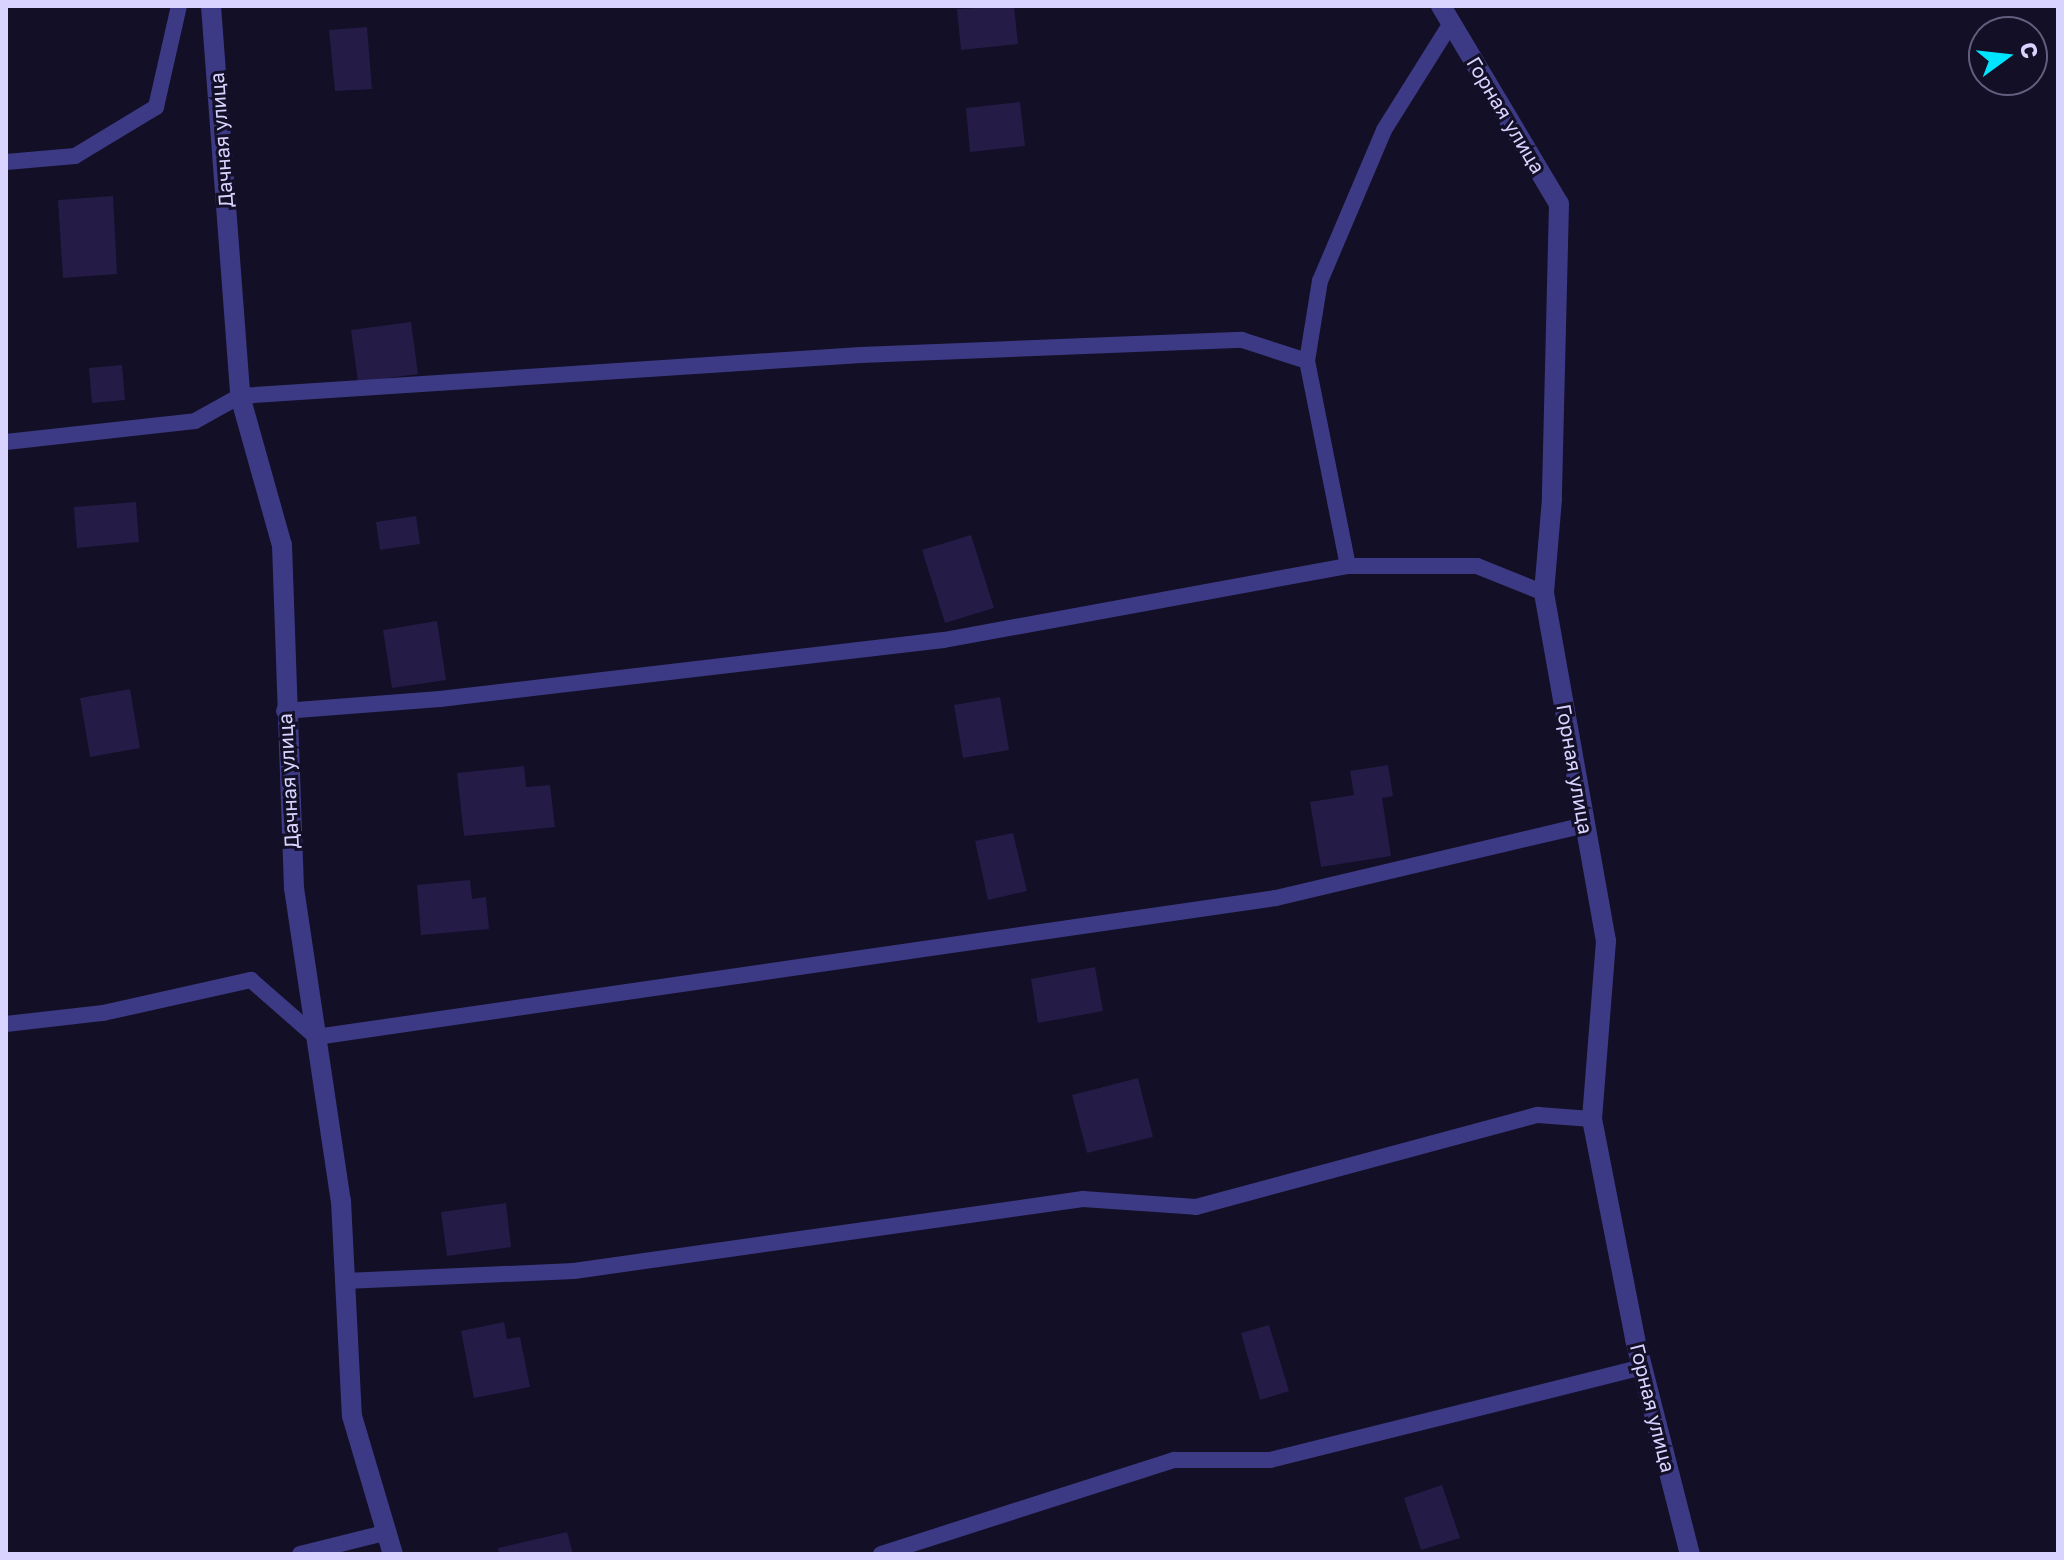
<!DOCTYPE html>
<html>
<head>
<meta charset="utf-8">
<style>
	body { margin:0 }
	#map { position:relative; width:2064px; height:1560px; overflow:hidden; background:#130f26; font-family:"Golos Text",sans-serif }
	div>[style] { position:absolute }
	.building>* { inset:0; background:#241b47 }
	.service>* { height:16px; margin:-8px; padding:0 8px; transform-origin:8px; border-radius:8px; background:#3d3a85 }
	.minor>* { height:20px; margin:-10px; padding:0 10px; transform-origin:10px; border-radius:10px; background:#3d3a85 }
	span { translate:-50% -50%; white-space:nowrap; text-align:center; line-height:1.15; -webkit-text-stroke:6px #130f26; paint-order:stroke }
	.street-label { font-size:20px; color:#d9d4ff }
	.frame { position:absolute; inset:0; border:8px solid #d9d4ff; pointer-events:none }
	.north { position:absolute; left:1968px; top:16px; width:80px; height:80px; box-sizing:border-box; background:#130f26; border:2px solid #625e7d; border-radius:50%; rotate:75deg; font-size:22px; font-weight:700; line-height:32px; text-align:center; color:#d9d4ff }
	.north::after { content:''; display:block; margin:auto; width:28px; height:36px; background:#00e5ff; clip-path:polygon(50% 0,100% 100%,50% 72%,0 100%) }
</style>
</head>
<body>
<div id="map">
	<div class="building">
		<div style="clip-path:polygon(1014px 6px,1018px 44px,961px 50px,957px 9px)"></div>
		<div style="clip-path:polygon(367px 27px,372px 89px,335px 91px,329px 30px)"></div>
		<div style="clip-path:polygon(1020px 102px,1025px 146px,970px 152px,966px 108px)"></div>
		<div style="clip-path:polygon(113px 196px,117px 274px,63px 278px,58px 200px)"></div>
		<div style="clip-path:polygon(411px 322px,418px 374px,358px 382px,351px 330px)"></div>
		<div style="clip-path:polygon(122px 365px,125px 400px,92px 403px,89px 368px)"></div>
		<div style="clip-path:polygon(136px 502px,139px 542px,77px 548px,74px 507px)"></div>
		<div style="clip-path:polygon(416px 516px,420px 544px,380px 550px,376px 522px)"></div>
		<div style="clip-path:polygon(971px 535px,994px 608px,945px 623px,922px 550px)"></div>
		<div style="clip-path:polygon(437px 621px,446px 680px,392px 688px,383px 630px)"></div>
		<div style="clip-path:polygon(130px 689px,140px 748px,90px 757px,80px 698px)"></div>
		<div style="clip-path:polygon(1000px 697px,1009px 750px,963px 758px,954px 705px)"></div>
		<div style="clip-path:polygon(1388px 765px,1393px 796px,1382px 798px,1391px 856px,1321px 867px,1310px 802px,1354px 795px,1350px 771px)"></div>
		<div style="clip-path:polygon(524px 766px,526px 787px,550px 785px,555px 827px,464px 836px,457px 773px)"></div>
		<div style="clip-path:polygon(1013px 833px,1027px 891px,988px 900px,975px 841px)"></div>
		<div style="clip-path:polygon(470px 880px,472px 899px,486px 897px,489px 929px,421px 935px,417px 885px)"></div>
		<div style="clip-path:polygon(1095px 967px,1103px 1011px,1038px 1023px,1031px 979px)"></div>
		<div style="clip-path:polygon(1138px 1078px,1153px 1137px,1087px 1153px,1072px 1095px)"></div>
		<div style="clip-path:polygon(506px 1203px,511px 1247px,447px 1256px,441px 1212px)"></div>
		<div style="clip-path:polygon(504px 1322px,507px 1339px,520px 1337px,530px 1387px,474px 1398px,461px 1331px)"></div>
		<div style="clip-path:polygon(1269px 1325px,1289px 1391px,1260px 1400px,1241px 1333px)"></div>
		<div style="clip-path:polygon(1442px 1485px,1460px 1538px,1421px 1550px,1404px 1498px)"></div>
		<div style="clip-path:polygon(567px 1532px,573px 1554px,499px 1554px,498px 1548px)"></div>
	</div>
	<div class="service">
		<div style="left:6px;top:162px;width:69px;rotate:-5deg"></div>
		<div style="left:75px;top:156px;width:95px;rotate:-31.2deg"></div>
		<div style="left:156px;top:107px;width:104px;rotate:-77.2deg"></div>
		<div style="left:6px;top:442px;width:190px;rotate:-6.3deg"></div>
		<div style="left:195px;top:421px;width:51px;rotate:-29.1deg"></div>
		<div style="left:240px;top:396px;width:622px;rotate:-3.78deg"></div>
		<div style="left:861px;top:355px;width:381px;rotate:-2.3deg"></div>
		<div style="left:1242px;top:340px;width:68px;rotate:17.9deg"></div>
		<div style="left:1348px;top:566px;width:209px;rotate:-101.3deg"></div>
		<div style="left:1307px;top:361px;width:81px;rotate:-80.8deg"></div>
		<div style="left:1320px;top:281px;width:164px;rotate:-67deg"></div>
		<div style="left:1384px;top:130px;width:126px;rotate:-57.9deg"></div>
		<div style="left:284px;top:711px;width:156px;rotate:-4.4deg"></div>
		<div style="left:440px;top:699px;width:507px;rotate:-6.68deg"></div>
		<div style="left:944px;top:640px;width:411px;rotate:-10.4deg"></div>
		<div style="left:1348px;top:566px;width:129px"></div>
		<div style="left:1477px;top:566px;width:72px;rotate:21.9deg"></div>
		<div style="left:6px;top:1024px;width:98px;rotate:-6.5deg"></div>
		<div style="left:103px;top:1013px;width:152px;rotate:-12.6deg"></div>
		<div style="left:251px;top:980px;width:86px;rotate:41.2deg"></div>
		<div style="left:316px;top:1037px;width:970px;rotate:-8.24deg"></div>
		<div style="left:1276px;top:898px;width:318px;rotate:-13.3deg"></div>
		<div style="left:345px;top:1281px;width:229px;rotate:-2.5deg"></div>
		<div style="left:574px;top:1271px;width:514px;rotate:-8.05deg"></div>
		<div style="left:1083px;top:1199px;width:113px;rotate:4deg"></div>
		<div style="left:1196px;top:1207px;width:354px;rotate:-15.1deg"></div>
		<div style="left:1538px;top:1115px;width:54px;rotate:4.2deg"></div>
		<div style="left:300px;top:1554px;width:91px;rotate:-14deg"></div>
		<div style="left:881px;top:1554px;width:308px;rotate:-17.8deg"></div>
		<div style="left:1174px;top:1460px;width:96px"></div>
		<div style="left:1270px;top:1460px;width:383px;rotate:-14deg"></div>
	</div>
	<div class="minor">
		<div style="left:211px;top:6px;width:391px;rotate:85.7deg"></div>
		<div style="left:240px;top:396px;width:155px;rotate:74.3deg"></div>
		<div style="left:282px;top:545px;width:343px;rotate:88deg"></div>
		<div style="left:294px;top:888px;width:317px;rotate:81.5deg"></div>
		<div style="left:341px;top:1201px;width:215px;rotate:87.1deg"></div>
		<div style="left:352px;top:1416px;width:144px;rotate:73.5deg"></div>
		<div style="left:1441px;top:6px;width:230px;rotate:59.2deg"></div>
		<div style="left:1559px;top:204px;width:295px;rotate:91.4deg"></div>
		<div style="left:1552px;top:499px;width:94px;rotate:94.9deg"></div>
		<div style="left:1544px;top:593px;width:353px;rotate:79.9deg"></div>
		<div style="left:1606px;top:941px;width:179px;rotate:94.5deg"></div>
		<div style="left:1592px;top:1119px;width:224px;rotate:78.9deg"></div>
		<div style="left:1635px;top:1339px;width:222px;rotate:75.7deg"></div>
	</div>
	<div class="street-label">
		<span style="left:1506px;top:115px;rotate:59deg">Горная улица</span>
		<span style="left:221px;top:140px;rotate:-94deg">Дачная улица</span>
		<span style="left:1575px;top:769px;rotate:80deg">Горная улица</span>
		<span style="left:288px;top:781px;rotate:-93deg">Дачная улица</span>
		<span style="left:1653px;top:1408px;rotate:76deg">Горная улица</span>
	</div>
	<div class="frame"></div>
	<div class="north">С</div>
</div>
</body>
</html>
